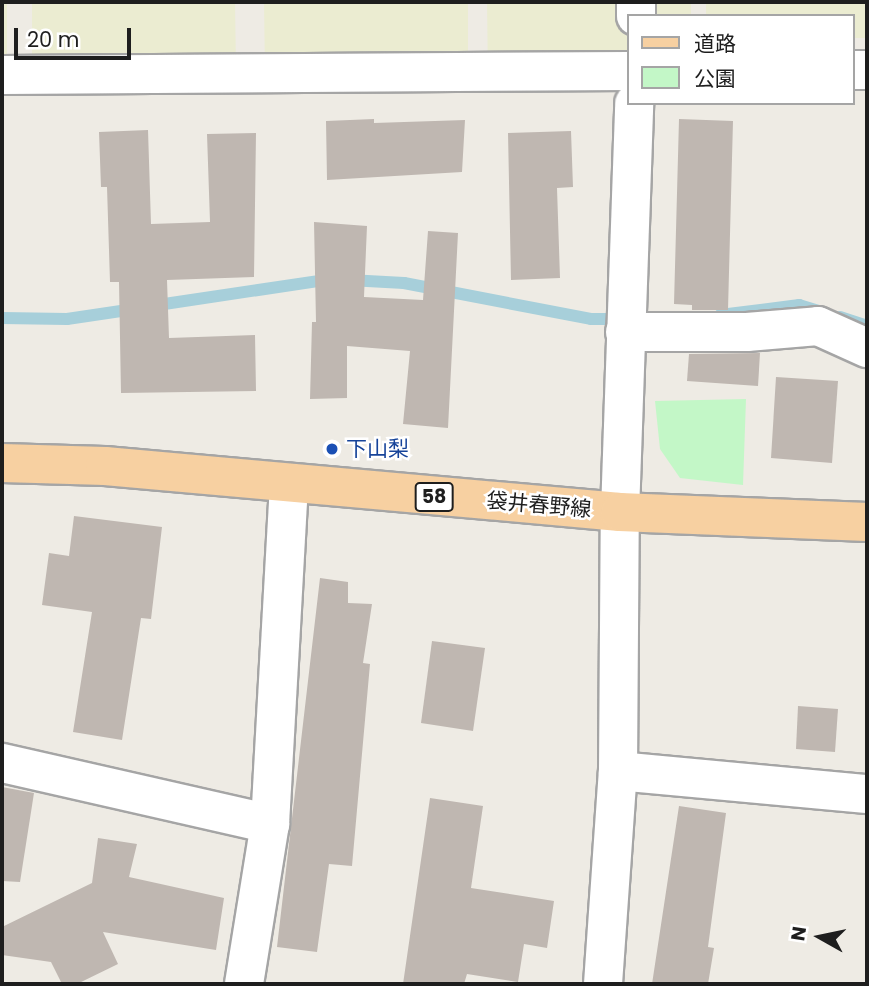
<!DOCTYPE html>
<html>
<head>
<meta charset="utf-8">
<style>
	body { margin:0 }
	#map { position:relative; width:869px; height:986px; overflow:hidden; background:#eeebe4; font-family:Poppins,"Noto Sans JP",sans-serif }
	div>[style] { position:absolute }
	.farmland>* { inset:0; background:#ebecd1 }
	.park>* { inset:0; background:#c3f7c7 }
	.stream>* { height:12px; margin:-6px; padding:0 6px; transform-origin:6px; border-radius:6px; background:#a7cfda }
	.building>* { inset:0; background:#bfb7b1 }
	.roads { filter:drop-shadow(2px 0 #a5a5a5) drop-shadow(-2px 0 #a5a5a5) drop-shadow(0 2px #a5a5a5) drop-shadow(0 -2px #a5a5a5) }
	.minor>* { height:38px; margin:-19px; padding:0 19px; transform-origin:19px; border-radius:19px; background:#fff }
	.major>* { height:38px; margin:-19px; padding:0 19px; transform-origin:19px; border-radius:19px; background:#f7d0a1 }
	.dots>* { width:19px; height:19px; translate:-50% -50%; box-sizing:border-box; border:4px solid #fff; border-radius:50% }
	span { translate:-50% -50%; white-space:nowrap; text-align:center; line-height:1.15; -webkit-text-stroke:5px #fff; paint-order:stroke }
	.shield-label span { padding:2px 5px; background:#fff; border:2px solid; border-radius:5px; -webkit-text-stroke-width:0 }
	.shield-label { font-size:19px; color:#1e1e1e; font-weight:700 }
	.transit-label { font-size:21px; color:#164399 }
	.left { translate:0 -50%; text-align:left }
	.street-label { font-size:21px; color:#1e1e1e }
	.frame { position:absolute; inset:0; border:4px solid #1e1e1e; pointer-events:none }
	.legend { position:absolute; left:627px; top:14px; width:228px; height:91px; box-sizing:border-box; background:#fff; border:2px solid #a5a5a5; margin:0; padding:9px 12px; list-style:none; font-size:21px; color:#1e1e1e }
	.legend li { display:flex; align-items:center; gap:14px; height:35px }
	.legend b { width:35px; border:2px solid #a5a5a5 }
	.north { position:absolute; left:785px; top:902px; width:70px; height:70px; -webkit-text-stroke:5px #fff; paint-order:stroke; rotate:279deg; font-size:19px; font-weight:700; line-height:28px; text-align:center; color:#1e1e1e }
	.north::after { content:''; display:block; margin:auto; width:24px; height:32px; background:#1e1e1e; clip-path:polygon(50% 0,100% 100%,50% 72%,0 100%) }
	.scale { position:absolute; left:14px; top:28px; width:117px; height:32px; box-sizing:border-box; border:4px solid #1e1e1e; border-top:0; padding-left:9px; font-size:21px; line-height:24px; white-space:nowrap; color:#1e1e1e; -webkit-text-stroke:5px #fff; paint-order:stroke }
</style>
</head>
<body>
<div id="map">
	<div class="farmland">
		<div style="clip-path:polygon(2px 2px,7px 2px,7px 62px,2px 62px)"></div>
		<div style="clip-path:polygon(32px 2px,235px 2px,236px 67px,32px 69px)"></div>
		<div style="clip-path:polygon(264px 2px,468px 2px,468px 74px,265px 75px)"></div>
		<div style="clip-path:polygon(487px 2px,691px 2px,691px 16px,629px 16px,629px 79px,488px 80px)"></div>
		<div style="clip-path:polygon(706px 2px,867px 2px,867px 38px,853px 38px,853px 16px,706px 16px)"></div>
	</div>
	<div class="park">
		<div style="clip-path:polygon(746px 399px,743px 485px,680px 478px,660px 449px,655px 401px)"></div>
	</div>
	<div class="stream">
		<div style="left:349px;top:280px;width:55px;rotate:3.1deg"></div>
		<div style="left:404px;top:283px;width:190px;rotate:10.9deg"></div>
		<div style="left:591px;top:319px;width:30px"></div>
		<div style="left:151px;top:306px;width:182px;rotate:-8.5deg"></div>
		<div style="left:720px;top:315px;width:80px;rotate:-7.2deg"></div>
		<div style="left:799px;top:305px;width:24px;rotate:17deg"></div>
		<div style="left:840px;top:317px;width:28px;rotate:18deg"></div>
		<div style="left:2px;top:318px;width:65px;rotate:0.9deg"></div>
		<div style="left:67px;top:319px;width:68px;rotate:-8.5deg"></div>
	</div>
	<div class="building">
		<div style="clip-path:polygon(374px 119px,374px 123px,465px 120px,462px 172px,327px 180px,326px 121px)"></div>
		<div style="clip-path:polygon(679px 119px,733px 121px,728px 310px,692px 310px,692px 305px,674px 304px)"></div>
		<div style="clip-path:polygon(148px 130px,151px 224px,210px 222px,207px 134px,256px 133px,254px 277px,167px 280px,169px 338px,255px 335px,256px 391px,121px 393px,119px 282px,110px 282px,107px 187px,101px 187px,99px 132px)"></div>
		<div style="clip-path:polygon(571px 131px,573px 187px,557px 188px,560px 278px,511px 280px,508px 133px)"></div>
		<div style="clip-path:polygon(314px 222px,367px 226px,364px 297px,423px 300px,428px 231px,458px 233px,448px 428px,403px 424px,410px 351px,347px 346px,347px 398px,310px 399px,312px 322px,316px 322px)"></div>
		<div style="clip-path:polygon(760px 353px,758px 386px,687px 381px,689px 354px)"></div>
		<div style="clip-path:polygon(776px 377px,838px 381px,832px 463px,771px 458px)"></div>
		<div style="clip-path:polygon(74px 516px,162px 527px,151px 619px,141px 618px,122px 740px,73px 732px,92px 612px,42px 605px,49px 553px,69px 556px)"></div>
		<div style="clip-path:polygon(320px 578px,348px 582px,348px 603px,372px 604px,363px 663px,370px 664px,352px 866px,329px 864px,317px 952px,277px 947px)"></div>
		<div style="clip-path:polygon(432px 641px,485px 648px,473px 731px,421px 723px)"></div>
		<div style="clip-path:polygon(798px 706px,838px 709px,835px 752px,796px 749px)"></div>
		<div style="clip-path:polygon(2px 787px,34px 793px,20px 882px,2px 881px)"></div>
		<div style="clip-path:polygon(430px 798px,483px 806px,471px 888px,554px 901px,547px 948px,524px 944px,518px 982px,467px 974px,464px 984px,403px 984px)"></div>
		<div style="clip-path:polygon(679px 806px,726px 813px,708px 947px,714px 948px,708px 984px,652px 984px)"></div>
		<div style="clip-path:polygon(98px 838px,137px 844px,129px 877px,224px 898px,216px 950px,103px 932px,118px 964px,77px 984px,62px 984px,51px 962px,2px 955px,2px 927px,92px 883px)"></div>
	</div>
	<div class="roads">
		<div class="minor">
			<div style="left:636px;top:16px;width:14px;rotate:-90deg"></div>
			<div style="left:853px;top:70px;width:14px"></div>
			<div style="left:2px;top:75px;width:627px;rotate:-0.37deg"></div>
			<div style="left:625px;top:332px;width:122px"></div>
			<div style="left:747px;top:332px;width:71px;rotate:-4.8deg"></div>
			<div style="left:818px;top:326px;width:54px;rotate:24.2deg"></div>
			<div style="left:2px;top:763px;width:275px;rotate:12.8deg"></div>
			<div style="left:618px;top:771px;width:250px;rotate:5.3deg"></div>
			<div style="left:244px;top:984px;width:162px;rotate:-80.8deg"></div>
			<div style="left:270px;top:824px;width:340px;rotate:-86.8deg"></div>
			<div style="left:603px;top:984px;width:214px;rotate:-86deg"></div>
			<div style="left:618px;top:771px;width:259px;rotate:-89.6deg"></div>
			<div style="left:620px;top:512px;width:409px;rotate:-88deg"></div>
		</div>
		<div class="major">
			<div style="left:2px;top:463px;width:103px;rotate:1.7deg"></div>
			<div style="left:105px;top:466px;width:517px;rotate:5.1deg"></div>
			<div style="left:620px;top:512px;width:247px;rotate:2.3deg"></div>
		</div>
	</div>
	<div class="dots">
		<div style="left:332px;top:449px;background:#1a4fb4"></div>
	</div>
	<div class="shield-label">
		<span style="left:434px;top:497px">58</span>
	</div>
	<div class="transit-label">
		<span class="left" style="left:346px;top:449px">下山梨</span>
	</div>
	<div class="street-label">
		<span style="left:539px;top:505px;rotate:5deg">袋井春野線</span>
	</div>
	<div class="frame"></div>
	<ul class="legend">
	<li><b style="height:9px;background:#f7d0a1"></b>道路</li>
	<li><b style="height:19px;background:#c3f7c7"></b>公園</li>
	</ul>
	<div class="north">N</div>
	<div class="scale">20 m</div>
</div>
</body>
</html>
